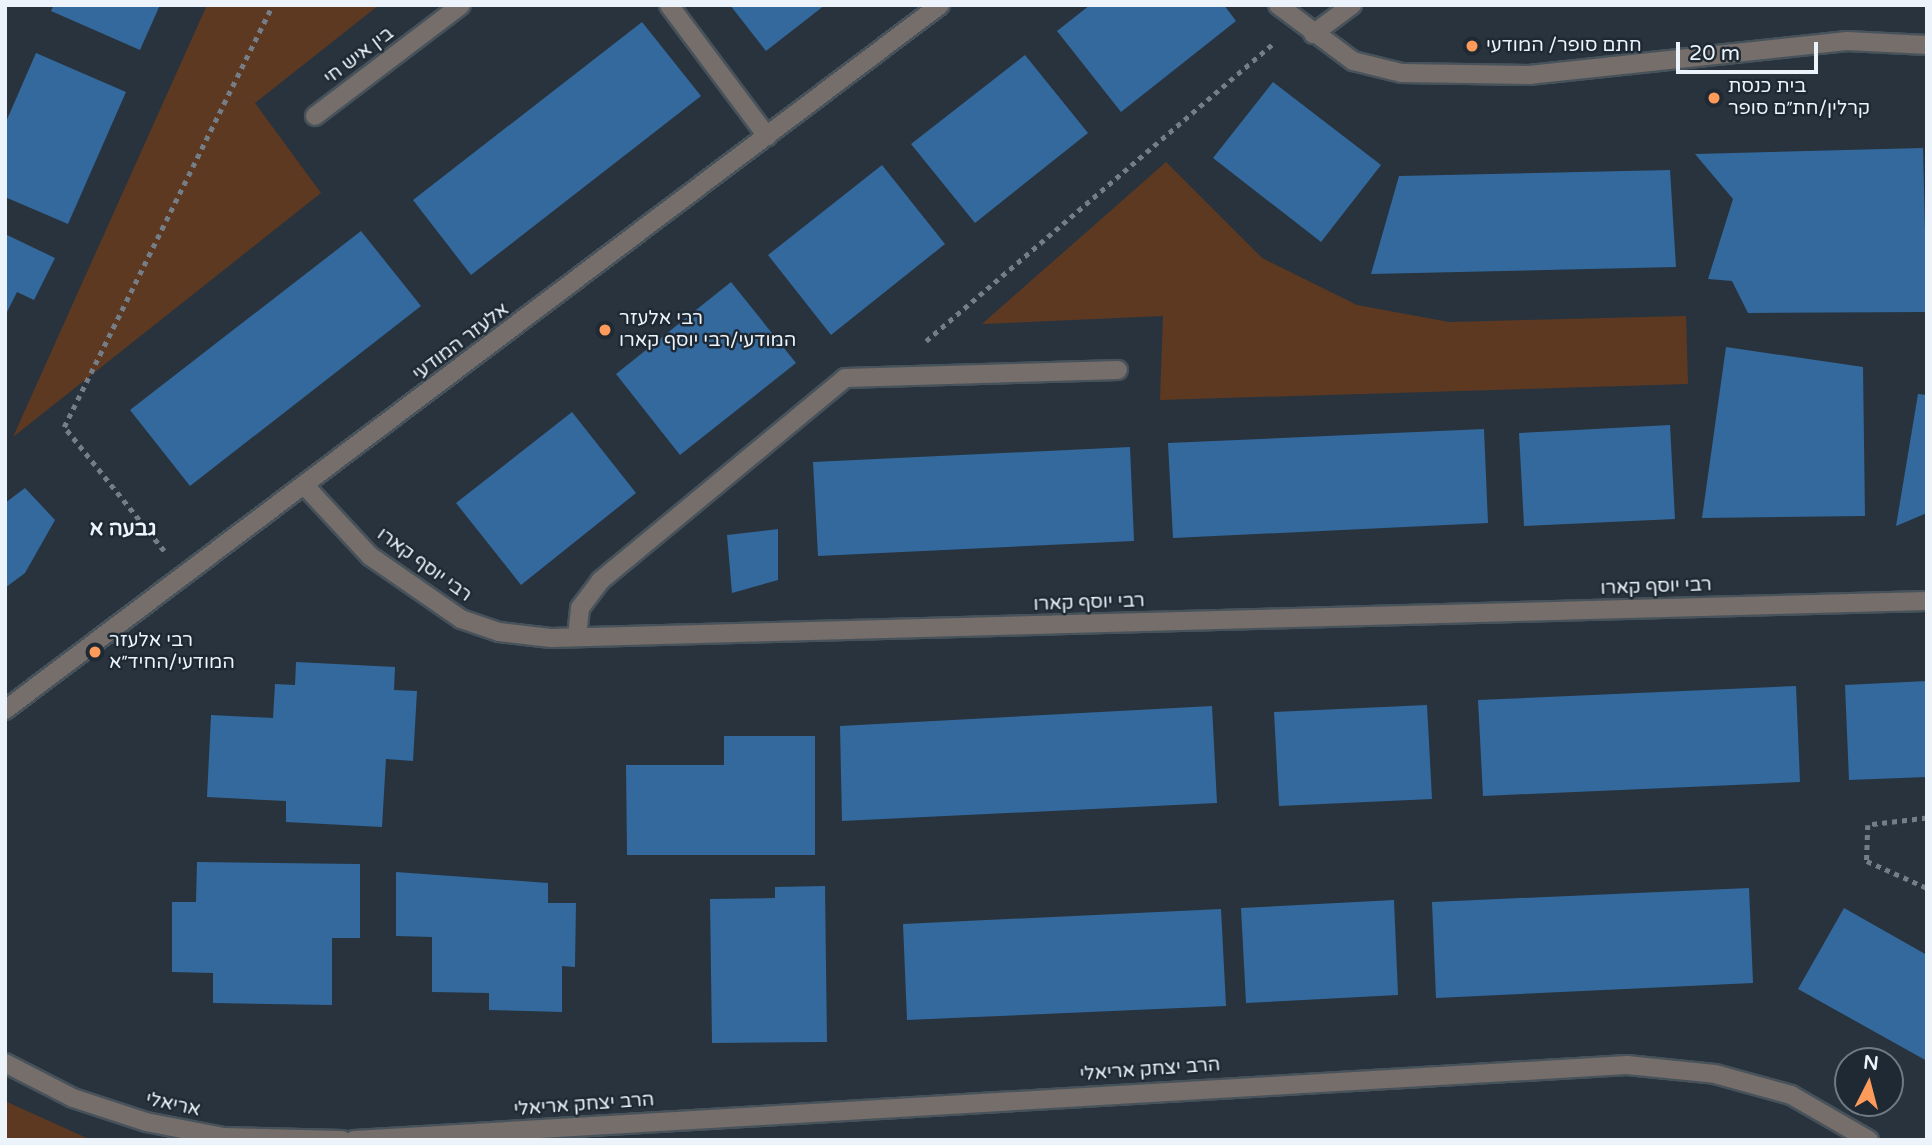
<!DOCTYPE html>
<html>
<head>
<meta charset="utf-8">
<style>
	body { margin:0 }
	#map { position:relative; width:1932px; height:1145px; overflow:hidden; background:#28333d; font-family:"Varela Round",Heebo,sans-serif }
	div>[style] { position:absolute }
	.green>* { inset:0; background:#5e3922 }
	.building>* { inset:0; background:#33699d }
	.path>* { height:4.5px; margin-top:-2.25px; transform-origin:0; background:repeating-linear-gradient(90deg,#757e87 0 5px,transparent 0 10px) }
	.roads { filter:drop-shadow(2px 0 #47525b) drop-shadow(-2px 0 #47525b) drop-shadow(0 2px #47525b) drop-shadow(0 -2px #47525b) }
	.minor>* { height:18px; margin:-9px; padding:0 9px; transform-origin:9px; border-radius:9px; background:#756e6a }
	.dots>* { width:19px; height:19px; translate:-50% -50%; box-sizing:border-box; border:4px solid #1e2933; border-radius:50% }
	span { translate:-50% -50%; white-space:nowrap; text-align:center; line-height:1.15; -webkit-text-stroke:5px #1e2933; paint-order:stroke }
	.poi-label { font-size:19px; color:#ecf3fa }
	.left { translate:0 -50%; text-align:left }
	.street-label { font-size:19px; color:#ecf3fa }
	.neighbourhood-label { font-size:21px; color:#ecf3fa; font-weight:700 }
	.frame { position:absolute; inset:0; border:7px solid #ecf3fa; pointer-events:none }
	.north { position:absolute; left:1834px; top:1047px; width:70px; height:70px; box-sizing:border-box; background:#1e2933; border:2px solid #707a83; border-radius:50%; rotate:6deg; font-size:19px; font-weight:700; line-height:28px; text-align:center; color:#ecf3fa }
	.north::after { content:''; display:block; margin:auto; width:24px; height:32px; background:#ff9b5a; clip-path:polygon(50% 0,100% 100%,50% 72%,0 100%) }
	.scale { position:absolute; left:1676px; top:42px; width:142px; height:32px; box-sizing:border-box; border:4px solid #ecf3fa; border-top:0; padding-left:9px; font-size:21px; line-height:24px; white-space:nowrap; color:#ecf3fa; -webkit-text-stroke:5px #1e2933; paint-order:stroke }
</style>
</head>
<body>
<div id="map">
	<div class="green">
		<div style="clip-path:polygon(207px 5px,379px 5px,255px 103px,321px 193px,13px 437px)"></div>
		<div style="clip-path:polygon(1166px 162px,1262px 258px,1357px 305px,1449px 322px,1686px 316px,1688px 384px,1160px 400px,1163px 316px,982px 324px)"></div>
		<div style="clip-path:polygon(5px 1101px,91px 1140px,5px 1140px)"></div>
	</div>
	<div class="building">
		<div style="clip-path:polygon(54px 5px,160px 5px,140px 50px,51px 11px)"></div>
		<div style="clip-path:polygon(730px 5px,825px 5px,766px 51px)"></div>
		<div style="clip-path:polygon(1090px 5px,1224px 5px,1236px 21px,1121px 112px,1057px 31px)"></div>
		<div style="clip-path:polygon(642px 22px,701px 96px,471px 275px,413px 200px)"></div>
		<div style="clip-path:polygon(36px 53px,126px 92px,68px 224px,5px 197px,5px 124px)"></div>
		<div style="clip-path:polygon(1025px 55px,1088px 133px,975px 223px,911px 144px)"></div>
		<div style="clip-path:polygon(1273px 82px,1381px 165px,1321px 242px,1213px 158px)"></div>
		<div style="clip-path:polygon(1923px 148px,1927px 312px,1748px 313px,1732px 281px,1708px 279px,1733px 199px,1695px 154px)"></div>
		<div style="clip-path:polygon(882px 165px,945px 244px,831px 335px,768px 255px)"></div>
		<div style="clip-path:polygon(1670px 170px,1676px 267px,1371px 274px,1399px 176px)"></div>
		<div style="clip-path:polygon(361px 231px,421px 306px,190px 486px,130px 410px)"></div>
		<div style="clip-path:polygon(5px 234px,55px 258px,34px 300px,17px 292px,5px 316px)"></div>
		<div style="clip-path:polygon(731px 282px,796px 363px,680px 455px,616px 374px)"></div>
		<div style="clip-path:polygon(1726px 347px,1863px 367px,1865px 516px,1702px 518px)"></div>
		<div style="clip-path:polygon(1918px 394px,1927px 395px,1927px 513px,1896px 526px)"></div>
		<div style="clip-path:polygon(572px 412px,636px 493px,521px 585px,456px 503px)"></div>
		<div style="clip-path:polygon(1670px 425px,1675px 519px,1524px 526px,1519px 433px)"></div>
		<div style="clip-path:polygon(1484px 429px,1488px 523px,1173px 538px,1168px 443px)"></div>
		<div style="clip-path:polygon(1130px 447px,1134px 541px,818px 556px,813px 462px)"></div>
		<div style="clip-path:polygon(25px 488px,55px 520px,25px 573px,5px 588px,5px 503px)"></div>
		<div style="clip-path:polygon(778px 529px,778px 580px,732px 593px,727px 535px)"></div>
		<div style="clip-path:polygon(296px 662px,395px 667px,394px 690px,417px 691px,413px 761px,386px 759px,382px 827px,286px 822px,286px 801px,207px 797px,211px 715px,273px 718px,275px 684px,295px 685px)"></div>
		<div style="clip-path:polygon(1927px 681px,1927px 777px,1849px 780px,1845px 685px)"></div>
		<div style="clip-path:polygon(1796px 686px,1800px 782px,1483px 796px,1478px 700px)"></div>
		<div style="clip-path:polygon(1427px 705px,1432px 799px,1279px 806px,1274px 712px)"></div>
		<div style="clip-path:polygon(1212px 706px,1217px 803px,842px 821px,840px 726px)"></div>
		<div style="clip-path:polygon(724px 736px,815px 736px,815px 855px,627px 855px,626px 765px,724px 765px)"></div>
		<div style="clip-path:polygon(197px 862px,360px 864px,360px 938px,332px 938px,332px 1005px,213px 1003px,213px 973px,172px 972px,172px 902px,196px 902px)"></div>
		<div style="clip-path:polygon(396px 872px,548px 883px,548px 903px,576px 903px,575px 967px,562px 966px,562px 1012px,489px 1010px,489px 993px,432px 992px,432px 937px,396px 936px)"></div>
		<div style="clip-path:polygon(825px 886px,827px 1042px,712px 1043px,710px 899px,775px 898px,775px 887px)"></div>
		<div style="clip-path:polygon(1749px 888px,1753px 983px,1436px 998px,1432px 902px)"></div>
		<div style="clip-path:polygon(1394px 900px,1398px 995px,1246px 1003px,1241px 908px)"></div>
		<div style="clip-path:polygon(1844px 908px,1927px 955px,1927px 1061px,1798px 989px)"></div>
		<div style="clip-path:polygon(1221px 909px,1226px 1006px,907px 1020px,903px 924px)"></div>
	</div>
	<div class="path">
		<div style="left:926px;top:341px;width:457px;rotate:-40.6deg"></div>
		<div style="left:164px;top:551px;width:159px;rotate:-128.9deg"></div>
		<div style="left:64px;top:427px;width:471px;rotate:-63.7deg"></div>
		<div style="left:1927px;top:818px;width:59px;rotate:173.2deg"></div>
		<div style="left:1868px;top:825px;width:36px;rotate:92deg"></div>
		<div style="left:1867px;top:861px;width:66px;rotate:24.2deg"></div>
	</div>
	<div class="roads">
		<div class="minor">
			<div style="left:669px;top:5px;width:164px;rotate:53.2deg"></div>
			<div style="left:1278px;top:5px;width:94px;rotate:36.7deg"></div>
			<div style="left:1353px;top:61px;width:50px;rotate:13.8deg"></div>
			<div style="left:1402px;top:73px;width:127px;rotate:0.9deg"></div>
			<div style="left:1529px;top:75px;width:320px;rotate:-6.1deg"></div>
			<div style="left:1847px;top:41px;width:80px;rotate:2.9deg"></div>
			<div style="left:1313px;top:34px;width:49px;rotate:-36.6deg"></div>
			<div style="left:315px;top:116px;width:183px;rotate:-37.2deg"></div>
			<div style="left:305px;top:486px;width:96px;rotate:47.1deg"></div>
			<div style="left:370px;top:556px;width:111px;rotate:34.7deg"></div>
			<div style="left:461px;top:619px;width:40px;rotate:18.9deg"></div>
			<div style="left:499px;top:632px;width:52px;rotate:6.6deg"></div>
			<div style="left:551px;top:638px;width:1376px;rotate:-1.54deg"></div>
			<div style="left:577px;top:637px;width:29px;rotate:-84deg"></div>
			<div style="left:580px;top:608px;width:34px;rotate:-53deg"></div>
			<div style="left:600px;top:581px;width:318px;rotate:-39.6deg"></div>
			<div style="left:845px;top:378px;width:273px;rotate:-1.7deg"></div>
			<div style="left:5px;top:710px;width:1171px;rotate:-37.02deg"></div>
			<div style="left:5px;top:1063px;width:76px;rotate:27.2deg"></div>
			<div style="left:73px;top:1098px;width:77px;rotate:18.2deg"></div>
			<div style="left:146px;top:1122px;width:78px;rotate:11deg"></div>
			<div style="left:223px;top:1137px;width:119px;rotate:1.4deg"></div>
			<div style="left:354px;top:1140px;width:1275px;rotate:-3.37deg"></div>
			<div style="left:1627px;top:1065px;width:88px;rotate:5.8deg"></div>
			<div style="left:1715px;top:1074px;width:79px;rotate:15.4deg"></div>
			<div style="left:1791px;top:1095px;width:90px;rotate:30deg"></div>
		</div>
	</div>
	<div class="dots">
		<div style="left:1472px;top:46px;background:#ff9b5a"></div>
		<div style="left:1714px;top:98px;background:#ff9b5a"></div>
		<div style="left:605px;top:330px;background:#ff9b5a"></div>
		<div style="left:95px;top:652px;background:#ff9b5a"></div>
	</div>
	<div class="poi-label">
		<span class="left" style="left:1486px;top:46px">חתם סופר/ המודעי</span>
		<span class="left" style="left:1728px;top:98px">בית כנסת<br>קרלין/חת״ם סופר</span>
		<span class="left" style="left:619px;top:330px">רבי אלעזר<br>המודעי/רבי יוסף קארו</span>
		<span class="left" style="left:109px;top:652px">רבי אלעזר<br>המודעי/החיד״א</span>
	</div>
	<div class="street-label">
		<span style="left:359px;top:56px;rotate:-37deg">בין איש חי</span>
		<span style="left:461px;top:342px;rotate:-37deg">אלעזר המודעי</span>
		<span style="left:424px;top:565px;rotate:36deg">רבי יוסף קארו</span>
		<span style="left:1656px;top:587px;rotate:-2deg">רבי יוסף קארו</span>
		<span style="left:1089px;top:603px;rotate:-2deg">רבי יוסף קארו</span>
		<span style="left:1150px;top:1070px;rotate:-4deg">הרב יצחק אריאלי</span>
		<span style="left:173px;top:1105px;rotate:12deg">אריאלי</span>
		<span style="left:584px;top:1105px;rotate:-4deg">הרב יצחק אריאלי</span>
	</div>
	<div class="neighbourhood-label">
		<span style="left:123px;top:529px">גבעה א</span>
	</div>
	<div class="frame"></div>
	<div class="north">N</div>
	<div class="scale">20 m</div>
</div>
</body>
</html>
